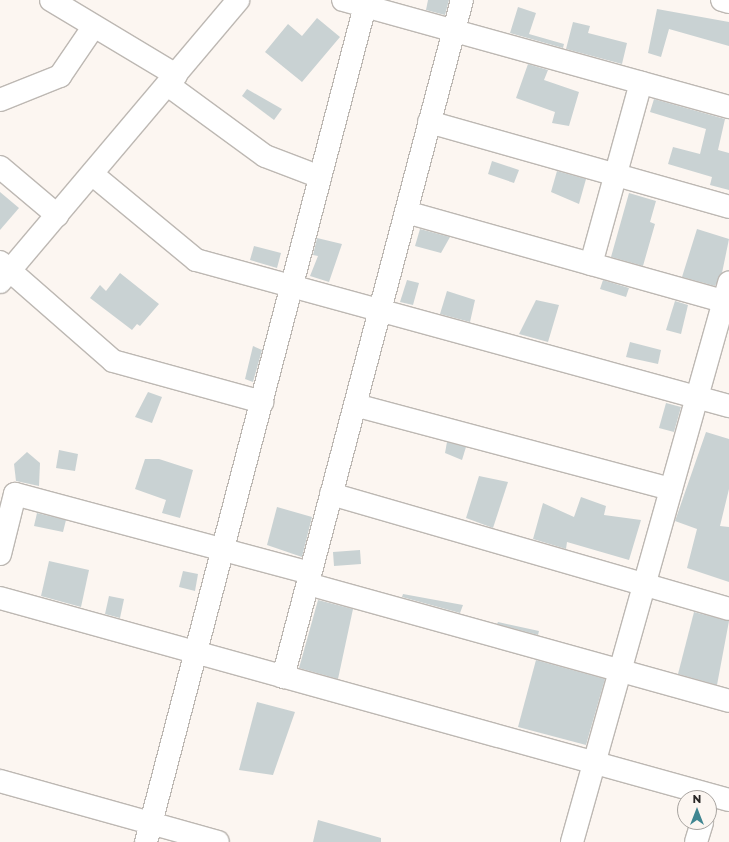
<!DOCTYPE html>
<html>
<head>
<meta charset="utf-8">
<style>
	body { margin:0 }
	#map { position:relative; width:729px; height:842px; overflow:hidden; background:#fcf6f1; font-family:Montserrat,sans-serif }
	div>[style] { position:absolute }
	.building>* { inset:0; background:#c9d2d3 }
	.roads { filter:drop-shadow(1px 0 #bdb8b3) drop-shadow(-1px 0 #bdb8b3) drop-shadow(0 1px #bdb8b3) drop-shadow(0 -1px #bdb8b3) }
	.minor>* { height:22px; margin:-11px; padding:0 11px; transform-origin:11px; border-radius:11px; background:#fff }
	span { translate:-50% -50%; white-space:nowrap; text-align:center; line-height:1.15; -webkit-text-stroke:3.5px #fcf6f1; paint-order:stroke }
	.north { position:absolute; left:677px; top:790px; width:40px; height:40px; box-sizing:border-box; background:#fcf6f1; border:1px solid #a7a39f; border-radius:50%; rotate:0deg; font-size:11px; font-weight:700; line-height:16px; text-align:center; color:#282624 }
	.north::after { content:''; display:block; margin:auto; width:14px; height:18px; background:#408691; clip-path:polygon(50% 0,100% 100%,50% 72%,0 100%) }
</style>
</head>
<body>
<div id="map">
	<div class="building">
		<div style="clip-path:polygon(428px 0,449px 0,445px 15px,426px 10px)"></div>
		<div style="clip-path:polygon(518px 7px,536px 13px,529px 34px,564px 44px,563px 48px,510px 33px)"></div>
		<div style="clip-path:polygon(657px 9px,729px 22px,729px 46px,669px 29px,661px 57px,648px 53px)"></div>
		<div style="clip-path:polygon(317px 18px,340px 37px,302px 82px,265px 52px,288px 24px,302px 36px)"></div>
		<div style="clip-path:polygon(573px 22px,590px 26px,588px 33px,627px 43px,622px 64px,566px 49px)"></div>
		<div style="clip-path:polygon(528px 64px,548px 70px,544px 80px,579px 92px,569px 126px,552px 123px,555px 112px,516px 98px)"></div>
		<div style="clip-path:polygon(247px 89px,282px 109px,274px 120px,242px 96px)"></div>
		<div style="clip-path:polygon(654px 99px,725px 119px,718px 150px,729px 153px,729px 190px,710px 185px,712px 177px,668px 164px,673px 147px,700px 154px,706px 129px,650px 112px)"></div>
		<div style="clip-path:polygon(492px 161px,519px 170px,514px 183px,488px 174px)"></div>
		<div style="clip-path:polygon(557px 171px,586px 179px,579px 204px,551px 192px)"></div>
		<div style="clip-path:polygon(0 192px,19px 208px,0 230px)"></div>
		<div style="clip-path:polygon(629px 193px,656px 201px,650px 222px,655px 224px,643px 266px,611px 257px)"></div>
		<div style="clip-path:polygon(420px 229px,450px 237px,441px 253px,415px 246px)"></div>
		<div style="clip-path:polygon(697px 229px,729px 239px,722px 273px,715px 286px,682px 277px)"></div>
		<div style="clip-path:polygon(317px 238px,342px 244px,329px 282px,310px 276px,318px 256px,313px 255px)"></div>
		<div style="clip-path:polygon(254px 246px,281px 253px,277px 268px,250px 260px)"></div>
		<div style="clip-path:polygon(120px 273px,159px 304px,140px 326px,137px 324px,132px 330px,90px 298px,100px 285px,106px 291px)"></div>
		<div style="clip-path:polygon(407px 280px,419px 283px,413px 305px,400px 302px)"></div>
		<div style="clip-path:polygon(603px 280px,629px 288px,626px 297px,600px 289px)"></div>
		<div style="clip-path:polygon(447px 291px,475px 300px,470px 322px,440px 314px)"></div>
		<div style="clip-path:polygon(536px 300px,559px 305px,548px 342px,519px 334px)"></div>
		<div style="clip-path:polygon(675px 301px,688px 305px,681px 334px,666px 330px)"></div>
		<div style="clip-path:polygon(630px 342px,661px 350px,658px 364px,626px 357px)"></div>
		<div style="clip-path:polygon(253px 346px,262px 350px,253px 382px,245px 379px)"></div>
		<div style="clip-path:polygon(148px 392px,162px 397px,152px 423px,135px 417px)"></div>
		<div style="clip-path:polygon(666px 403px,681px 407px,674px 432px,659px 428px)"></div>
		<div style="clip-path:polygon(706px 432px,729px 439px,729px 489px,720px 526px,729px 527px,729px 582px,687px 568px,697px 529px,675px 521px)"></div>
		<div style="clip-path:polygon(447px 442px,466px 447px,462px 460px,445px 453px)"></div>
		<div style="clip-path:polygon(59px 450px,78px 454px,75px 471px,56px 468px)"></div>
		<div style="clip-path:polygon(27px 452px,40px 463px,39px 486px,16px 481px,14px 464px)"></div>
		<div style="clip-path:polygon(145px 459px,159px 459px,193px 470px,180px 518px,162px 513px,166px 500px,135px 489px)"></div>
		<div style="clip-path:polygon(479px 476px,508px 482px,493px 528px,466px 518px)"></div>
		<div style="clip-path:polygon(581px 497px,606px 506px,604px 515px,641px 520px,629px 560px,567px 542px,566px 549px,533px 539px,543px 503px,574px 517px)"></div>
		<div style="clip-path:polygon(277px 507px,312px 517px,302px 557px,267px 545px)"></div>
		<div style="clip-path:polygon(37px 513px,66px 520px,63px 532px,34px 526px)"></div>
		<div style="clip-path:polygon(360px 550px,361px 564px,334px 566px,333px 552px)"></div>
		<div style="clip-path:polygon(49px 561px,89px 570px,81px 607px,41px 596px)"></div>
		<div style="clip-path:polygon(183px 571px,198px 574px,195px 591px,179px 587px)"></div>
		<div style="clip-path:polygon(403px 594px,463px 605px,460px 613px,402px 597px)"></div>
		<div style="clip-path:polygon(109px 596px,124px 599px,120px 618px,105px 614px)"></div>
		<div style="clip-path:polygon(318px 600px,353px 609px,338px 679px,299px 668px)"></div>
		<div style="clip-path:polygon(694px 612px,729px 621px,717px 685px,678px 674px)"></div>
		<div style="clip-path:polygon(498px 622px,539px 631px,538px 635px,497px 624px)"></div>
		<div style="clip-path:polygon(536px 660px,605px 679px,586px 745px,518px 727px)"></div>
		<div style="clip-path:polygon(257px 702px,295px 712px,273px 775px,239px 770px)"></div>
		<div style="clip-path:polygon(318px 820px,381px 838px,381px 842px,313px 842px)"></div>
	</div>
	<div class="roads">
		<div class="minor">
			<div style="left:51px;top:0;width:146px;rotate:31deg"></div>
			<div style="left:343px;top:0;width:401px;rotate:15.5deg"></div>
			<div style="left:722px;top:0;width:7px;rotate:16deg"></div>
			<div style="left:168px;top:85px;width:120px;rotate:36.2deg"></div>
			<div style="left:265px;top:156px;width:59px;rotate:20.9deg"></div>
			<div style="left:0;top:100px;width:65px;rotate:-21.8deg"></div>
			<div style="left:60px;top:76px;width:60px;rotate:-55.8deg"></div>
			<div style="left:429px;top:122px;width:312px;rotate:15.8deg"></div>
			<div style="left:0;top:167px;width:75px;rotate:40.1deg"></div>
			<div style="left:92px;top:174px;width:135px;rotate:39.6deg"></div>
			<div style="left:196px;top:260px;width:553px;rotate:15.32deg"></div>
			<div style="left:406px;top:212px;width:336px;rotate:15.7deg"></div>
			<div style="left:0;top:262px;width:150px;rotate:41.2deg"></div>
			<div style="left:113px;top:361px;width:155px;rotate:15.4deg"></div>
			<div style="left:591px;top:264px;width:188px;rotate:-74.6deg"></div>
			<div style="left:0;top:282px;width:369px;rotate:-49.8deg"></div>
			<div style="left:355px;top:405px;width:327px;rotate:14.9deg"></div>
			<div style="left:331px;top:494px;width:414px;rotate:16.1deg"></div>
			<div style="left:0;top:554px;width:62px;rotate:-76deg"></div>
			<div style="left:15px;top:494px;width:305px;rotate:15deg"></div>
			<div style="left:308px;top:584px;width:437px;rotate:15.5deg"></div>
			<div style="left:0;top:598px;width:756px;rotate:15.49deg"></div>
			<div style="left:283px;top:677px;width:700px;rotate:-75.19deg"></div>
			<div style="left:0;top:781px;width:226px;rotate:15.6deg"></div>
			<div style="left:146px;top:842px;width:864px;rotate:-75.32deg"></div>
			<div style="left:572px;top:842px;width:581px;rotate:-74.31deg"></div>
			<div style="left:696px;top:842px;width:21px;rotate:-73deg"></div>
		</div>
	</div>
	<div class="north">N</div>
</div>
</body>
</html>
